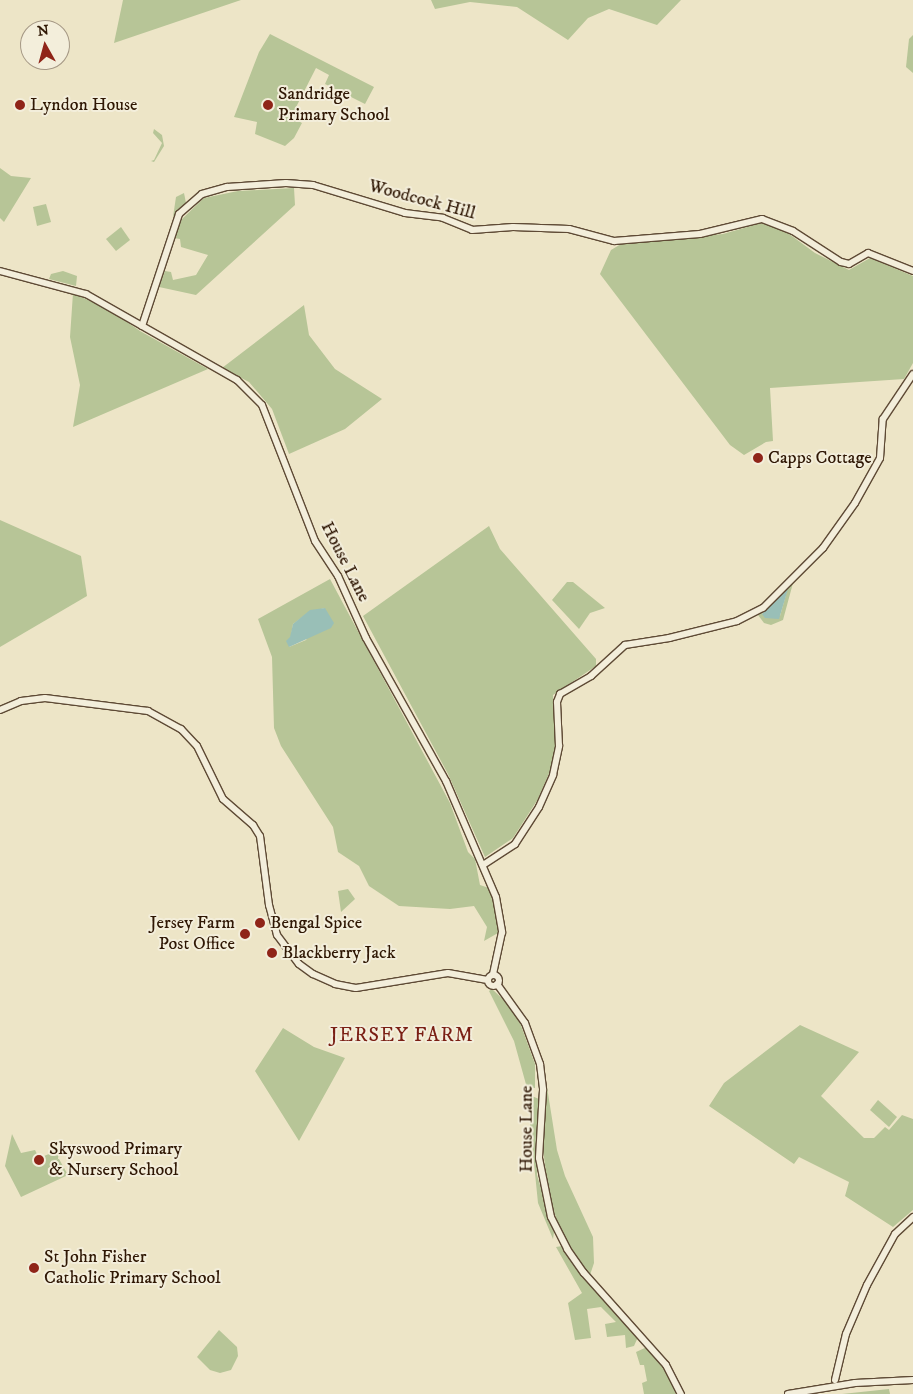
<!DOCTYPE html>
<html>
<head>
<meta charset="utf-8">
<style>
	body { margin:0 }
	#map { position:relative; width:913px; height:1394px; overflow:hidden; background:#ede5c7; font-family:"IM FELL DW Pica",serif }
	div>[style] { position:absolute }
	.green>* { inset:0; background:#b7c597 }
	.water>* { inset:0; background:#99bfb7 }
	.roads { filter:drop-shadow(1px 0 #5e4a35) drop-shadow(-1px 0 #5e4a35) drop-shadow(0 1px #5e4a35) drop-shadow(0 -1px #5e4a35) }
	.tertiary>* { height:6px; margin:-3px; padding:0 3px; transform-origin:3px; border-radius:3px; background:#f3eedb }
	.tertiary>.ring { margin:-3px; padding:0; box-sizing:content-box; background:none; border:6px solid #f3eedb; border-radius:50% }
	.dots>* { width:14px; height:14px; translate:-50% -50%; box-sizing:border-box; border:2px solid #f3eedb; border-radius:50% }
	span { translate:-50% -50%; white-space:nowrap; text-align:center; line-height:1.15; -webkit-text-stroke:4px #f3eedb; paint-order:stroke }
	.poi-label { font-size:18px; color:#2f1704 }
	.left { translate:0 -50%; text-align:left }
	.right { translate:-100% -50%; text-align:right }
	.street-label { font-size:18px; color:#2f1704 }
	.quarter-label { font-size:20px; color:#7a1f14; letter-spacing:1px }
	.north { position:absolute; left:20px; top:20px; width:50px; height:50px; box-sizing:border-box; background:#f3eedb; border:1px solid #a59885; border-radius:50%; rotate:353deg; font-size:14px; font-weight:700; line-height:20px; text-align:center; color:#2f1704 }
	.north::after { content:''; display:block; margin:auto; width:18px; height:22px; background:#8f2418; clip-path:polygon(50% 0,100% 100%,50% 72%,0 100%) }
</style>
</head>
<body>
<div id="map">
	<div class="green">
		<div style="clip-path:polygon(123px 0,241px 0,114px 43px)"></div>
		<div style="clip-path:polygon(431px 0,681px 0,657px 25px,609px 9px,588px 18px,568px 40px,517px 7px,470px 2px,435px 9px)"></div>
		<div style="clip-path:polygon(270px 34px,374px 87px,365px 104px,325px 84px,329px 75px,316px 68px,291px 117px,302px 123px,294px 138px,285px 146px,255px 134px,257px 122px,234px 117px,259px 52px)"></div>
		<div style="clip-path:polygon(913px 35px,913px 73px,906px 67px,909px 39px)"></div>
		<div style="clip-path:polygon(154px 129px,162px 135px,164px 146px,154px 162px,151px 161px,154px 160px,162px 143px,153px 133px)"></div>
		<div style="clip-path:polygon(0 168px,11px 176px,31px 178px,4px 222px,0 218px)"></div>
		<div style="clip-path:polygon(294px 188px,295px 205px,196px 295px,159px 287px,165px 271px,171px 272px,173px 280px,196px 275px,208px 255px,181px 247px,180px 239px,174px 238px,182px 219px,204px 198px,238px 191px)"></div>
		<div style="clip-path:polygon(184px 193px,186px 203px,173px 217px,176px 197px)"></div>
		<div style="clip-path:polygon(46px 204px,51px 222px,37px 226px,33px 207px)"></div>
		<div style="clip-path:polygon(765px 222px,781px 228px,815px 253px,849px 270px,870px 258px,913px 276px,913px 363px,904px 379px,770px 388px,773px 441px,766px 442px,744px 455px,730px 445px,600px 274px,611px 250px,621px 244px,723px 234px)"></div>
		<div style="clip-path:polygon(121px 227px,130px 240px,116px 251px,106px 239px)"></div>
		<div style="clip-path:polygon(63px 271px,77px 276px,76px 286px,49px 279px,51px 274px)"></div>
		<div style="clip-path:polygon(73px 293px,111px 311px,140px 331px,208px 369px,73px 427px,80px 385px,70px 337px)"></div>
		<div style="clip-path:polygon(304px 305px,309px 335px,335px 369px,382px 399px,345px 429px,289px 454px,272px 409px,249px 382px,222px 368px)"></div>
		<div style="clip-path:polygon(0 520px,81px 556px,87px 596px,0 647px)"></div>
		<div style="clip-path:polygon(489px 526px,500px 549px,596px 659px,596px 666px,553px 695px,556px 747px,550px 771px,538px 799px,513px 838px,485px 857px,448px 774px,363px 616px)"></div>
		<div style="clip-path:polygon(evenodd,330px 579px,450px 803px,468px 852px,475px 859px,480px 885px,489px 888px,496px 903px,498px 933px,484px 941px,487px 927px,474px 906px,450px 909px,399px 906px,369px 886px,359px 866px,338px 852px,333px 827px,281px 746px,274px 728px,272px 657px,258px 619px,330px 579px,325px 608px,306px 640px,289px 647px,293px 624px,309px 612px,325px 608px)"></div>
		<div style="clip-path:polygon(567px 582px,573px 582px,605px 608px,590px 613px,579px 629px,552px 600px)"></div>
		<div style="clip-path:polygon(evenodd,793px 583px,783px 620px,771px 625px,764px 623px,758px 615px,793px 583px,787px 591px,780px 616px,762px 614px,787px 591px)"></div>
		<div style="clip-path:polygon(348px 889px,355px 899px,341px 912px,338px 891px)"></div>
		<div style="clip-path:polygon(492px 989px,508px 1004px,519px 1020px,535px 1064px,535px 1088px,527px 1088px,514px 1041px,489px 991px)"></div>
		<div style="clip-path:polygon(800px 1025px,859px 1052px,821px 1096px,864px 1138px,874px 1138px,885px 1127px,889px 1130px,902px 1115px,913px 1119px,913px 1210px,893px 1227px,845px 1196px,849px 1182px,799px 1157px,794px 1164px,709px 1106px,724px 1083px)"></div>
		<div style="clip-path:polygon(283px 1028px,314px 1047px,345px 1058px,299px 1141px,255px 1071px)"></div>
		<div style="clip-path:polygon(547px 1087px,557px 1150px,565px 1176px,593px 1237px,594px 1263px,590px 1275px,561px 1235px,548px 1191px,543px 1148px)"></div>
		<div style="clip-path:polygon(527px 1094px,539px 1099px,537px 1175px,554px 1232px,553px 1239px,538px 1203px)"></div>
		<div style="clip-path:polygon(878px 1100px,897px 1117px,889px 1127px,870px 1110px)"></div>
		<div style="clip-path:polygon(12px 1134px,21px 1153px,35px 1150px,39px 1158px,59px 1150px,58px 1159px,47px 1161px,59px 1159px,68px 1175px,21px 1197px,5px 1166px)"></div>
		<div style="clip-path:polygon(562px 1246px,638px 1337px,634px 1346px,626px 1348px,625px 1335px,607px 1337px,605px 1324px,616px 1322px,601px 1307px,587px 1309px,591px 1338px,575px 1340px,568px 1303px,582px 1293px,556px 1247px)"></div>
		<div style="clip-path:polygon(219px 1330px,237px 1347px,238px 1356px,231px 1370px,220px 1373px,210px 1370px,197px 1357px)"></div>
		<div style="clip-path:polygon(647px 1347px,664px 1367px,676px 1394px,644px 1394px,642px 1383px,647px 1381px,644px 1365px,640px 1365px,636px 1352px)"></div>
		<div style="clip-path:polygon(889px 1389px,890px 1394px,842px 1394px)"></div>
	</div>
	<div class="water">
		<div style="clip-path:polygon(788px 589px,779px 619px,765px 618px,762px 614px)"></div>
		<div style="clip-path:polygon(325px 608px,334px 623px,331px 628px,289px 647px,286px 641px,290px 637px,293px 624px,310px 610px)"></div>
	</div>
	<div class="roads">
		<div class="tertiary">
			<div style="left:0;top:271px;width:89px;rotate:15deg"></div>
			<div style="left:86px;top:294px;width:174px;rotate:29.7deg"></div>
			<div style="left:237px;top:380px;width:35px;rotate:45deg"></div>
			<div style="left:262px;top:405px;width:146px;rotate:68.7deg"></div>
			<div style="left:315px;top:541px;width:42px;rotate:56.7deg"></div>
			<div style="left:338px;top:576px;width:68px;rotate:65.7deg"></div>
			<div style="left:366px;top:638px;width:164px;rotate:60.8deg"></div>
			<div style="left:446px;top:781px;width:126px;rotate:66.7deg"></div>
			<div style="left:496px;top:897px;width:36px;rotate:80deg"></div>
			<div style="left:502px;top:932px;width:43px;rotate:102.1deg"></div>
			<div style="left:142px;top:326px;width:118px;rotate:-71.7deg"></div>
			<div style="left:179px;top:214px;width:30px;rotate:-41deg"></div>
			<div style="left:202px;top:194px;width:26px;rotate:-16deg"></div>
			<div style="left:227px;top:187px;width:59px;rotate:-3.9deg"></div>
			<div style="left:286px;top:183px;width:27px;rotate:4deg"></div>
			<div style="left:313px;top:185px;width:96px;rotate:16.9deg"></div>
			<div style="left:405px;top:213px;width:38px;rotate:7deg"></div>
			<div style="left:443px;top:218px;width:31px;rotate:22deg"></div>
			<div style="left:472px;top:230px;width:41px;rotate:-4.2deg"></div>
			<div style="left:513px;top:227px;width:56px;rotate:2deg"></div>
			<div style="left:569px;top:229px;width:47px;rotate:14.9deg"></div>
			<div style="left:614px;top:241px;width:86px;rotate:-4.7deg"></div>
			<div style="left:700px;top:234px;width:64px;rotate:-13.6deg"></div>
			<div style="left:762px;top:219px;width:33px;rotate:21deg"></div>
			<div style="left:793px;top:231px;width:57px;rotate:32.9deg"></div>
			<div style="left:841px;top:262px;width:8px;rotate:14deg"></div>
			<div style="left:849px;top:264px;width:22px;rotate:-30deg"></div>
			<div style="left:868px;top:253px;width:48px;rotate:21.8deg"></div>
			<div style="left:0;top:710px;width:23px;rotate:-23deg"></div>
			<div style="left:21px;top:701px;width:24px;rotate:-7deg"></div>
			<div style="left:45px;top:698px;width:104px;rotate:7.2deg"></div>
			<div style="left:148px;top:711px;width:38px;rotate:29deg"></div>
			<div style="left:181px;top:729px;width:23px;rotate:47deg"></div>
			<div style="left:197px;top:746px;width:59px;rotate:63.9deg"></div>
			<div style="left:223px;top:799px;width:40px;rotate:41deg"></div>
			<div style="left:253px;top:825px;width:13px;rotate:58deg"></div>
			<div style="left:260px;top:836px;width:70px;rotate:82.6deg"></div>
			<div style="left:269px;top:905px;width:31px;rotate:75deg"></div>
			<div style="left:277px;top:935px;width:36px;rotate:53deg"></div>
			<div style="left:299px;top:964px;width:17px;rotate:36deg"></div>
			<div style="left:313px;top:974px;width:24px;rotate:24deg"></div>
			<div style="left:335px;top:984px;width:21px;rotate:11deg"></div>
			<div style="left:356px;top:988px;width:93px;rotate:-9.3deg"></div>
			<div style="left:448px;top:973px;width:40px;rotate:10deg"></div>
			<div style="left:483px;top:865px;width:38px;rotate:-33deg"></div>
			<div style="left:515px;top:844px;width:44px;rotate:-57deg"></div>
			<div style="left:539px;top:807px;width:35px;rotate:-66deg"></div>
			<div style="left:553px;top:775px;width:30px;rotate:-78deg"></div>
			<div style="left:559px;top:746px;width:44px;rotate:-92.6deg"></div>
			<div style="left:557px;top:702px;width:9px;rotate:-69deg"></div>
			<div style="left:560px;top:694px;width:36px;rotate:-30deg"></div>
			<div style="left:591px;top:676px;width:46px;rotate:-42.4deg"></div>
			<div style="left:625px;top:645px;width:45px;rotate:-9deg"></div>
			<div style="left:669px;top:638px;width:70px;rotate:-14deg"></div>
			<div style="left:737px;top:621px;width:29px;rotate:-27deg"></div>
			<div style="left:763px;top:608px;width:85px;rotate:-45deg"></div>
			<div style="left:823px;top:548px;width:55px;rotate:-54.6deg"></div>
			<div style="left:855px;top:503px;width:51px;rotate:-60.9deg"></div>
			<div style="left:880px;top:458px;width:39px;rotate:-86deg"></div>
			<div style="left:883px;top:419px;width:54px;rotate:-56.3deg"></div>
			<div class="ring" style="left:487.5px;top:974.5px;width:5px;height:5px"></div>
			<div style="left:497px;top:984px;width:48px;rotate:54.3deg"></div>
			<div style="left:525px;top:1023px;width:44px;rotate:69.9deg"></div>
			<div style="left:540px;top:1064px;width:26px;rotate:83deg"></div>
			<div style="left:543px;top:1090px;width:68px;rotate:93.4deg"></div>
			<div style="left:539px;top:1158px;width:60px;rotate:78.5deg"></div>
			<div style="left:551px;top:1217px;width:36px;rotate:63deg"></div>
			<div style="left:567px;top:1249px;width:29px;rotate:55deg"></div>
			<div style="left:584px;top:1273px;width:123px;rotate:48.3deg"></div>
			<div style="left:666px;top:1365px;width:33px;rotate:63deg"></div>
			<div style="left:835px;top:1380px;width:47px;rotate:-76.6deg"></div>
			<div style="left:846px;top:1334px;width:53px;rotate:-66.8deg"></div>
			<div style="left:867px;top:1285px;width:58px;rotate:-61.2deg"></div>
			<div style="left:895px;top:1234px;width:25px;rotate:-43deg"></div>
			<div style="left:788px;top:1394px;width:68px;rotate:-9.3deg"></div>
			<div style="left:855px;top:1383px;width:58px;rotate:-3deg"></div>
		</div>
	</div>
	<div class="dots">
		<div style="left:20px;top:105px;background:#8f2418"></div>
		<div style="left:268px;top:105px;background:#8f2418"></div>
		<div style="left:758px;top:458px;background:#8f2418"></div>
		<div style="left:260px;top:923px;background:#8f2418"></div>
		<div style="left:245px;top:934px;background:#8f2418"></div>
		<div style="left:272px;top:953px;background:#8f2418"></div>
		<div style="left:39px;top:1160px;background:#8f2418"></div>
		<div style="left:34px;top:1268px;background:#8f2418"></div>
	</div>
	<div class="poi-label">
		<span class="left" style="left:278px;top:105px">Sandridge<br>Primary School</span>
		<span class="left" style="left:30px;top:105px">Lyndon House</span>
		<span class="left" style="left:768px;top:458px">Capps Cottage</span>
		<span class="left" style="left:270px;top:923px">Bengal Spice</span>
		<span class="right" style="left:235px;top:934px">Jersey Farm<br>Post Office</span>
		<span class="left" style="left:282px;top:953px">Blackberry Jack</span>
		<span class="left" style="left:49px;top:1160px">Skyswood Primary<br>&amp; Nursery School</span>
		<span class="left" style="left:44px;top:1268px">St John Fisher<br>Catholic Primary School</span>
	</div>
	<div class="street-label">
		<span style="left:422px;top:200px;rotate:15deg">Woodcock Hill</span>
		<span style="left:345px;top:562px;rotate:63deg">House Lane</span>
		<span style="left:527px;top:1129px;rotate:-90deg">House Lane</span>
	</div>
	<div class="quarter-label">
		<span style="left:402px;top:1035px">JERSEY FARM</span>
	</div>
	<div class="north">N</div>
</div>
</body>
</html>
